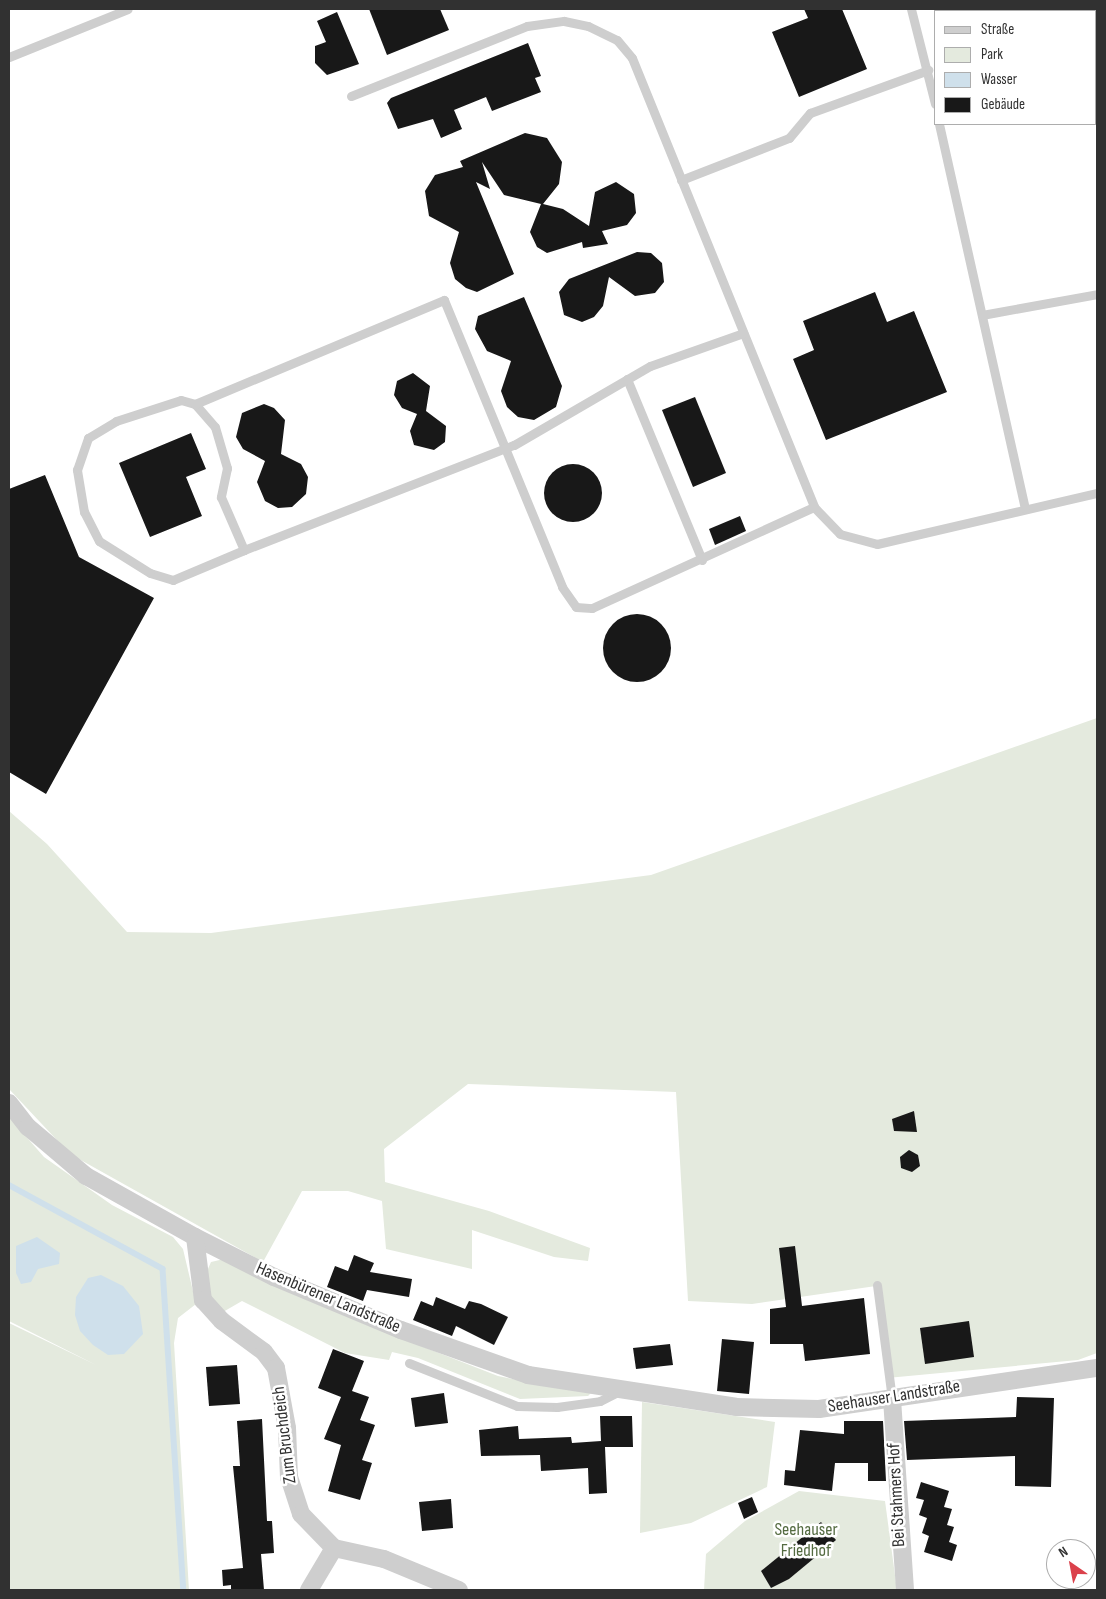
<!DOCTYPE html>
<html>
<head>
<meta charset="utf-8">
<style>
	body { margin:0 }
	#map { position:relative; width:1106px; height:1599px; overflow:hidden; background:#fff; font-family:"Sofia Sans Condensed",sans-serif }
	div>[style] { position:absolute }
	.green>* { inset:0; background:#e4eade }
	.water>* { inset:0; background:#cfe0eb }
	.stream>* { height:5.5px; margin:-2.75px; padding:0 2.75px; transform-origin:2.75px; border-radius:2.75px; background:#cfe0eb }
	.building>* { inset:0; background:#181818 }
	.round { border-radius:50% }
	.service>* { height:9px; margin:-4.5px; padding:0 4.5px; transform-origin:4.5px; border-radius:4.5px; background:#cecece }
	.minor>* { height:18px; margin:-9px; padding:0 9px; transform-origin:9px; border-radius:9px; background:#cecece }
	span { translate:-50% -50%; white-space:nowrap; text-align:center; line-height:1.15; -webkit-text-stroke:5px #fff; paint-order:stroke }
	.street-label { font-size:18px; color:#313131 }
	.park-label { font-size:18px; color:#546b41 }
	.frame { position:absolute; inset:0; border:10px solid #313131; pointer-events:none }
	.legend { position:absolute; left:934px; top:10px; width:162px; height:115px; box-sizing:border-box; background:#fff; border:1px solid #adadad; margin:0; padding:6px 9px; list-style:none; font-size:15px; color:#313131 }
	.legend li { display:flex; align-items:center; gap:10px; height:25px }
	.legend b { width:25px; border:1px solid #adadad }
	.north { position:absolute; left:1046px; top:1539px; width:50px; height:50px; box-sizing:border-box; background:#fff; border:1px solid #adadad; border-radius:50%; rotate:327deg; font-size:14px; font-weight:700; line-height:20px; text-align:center; color:#313131 }
	.north::after { content:''; display:block; margin:auto; width:18px; height:22px; background:#db414b; clip-path:polygon(50% 0,100% 100%,50% 72%,0 100%) }
</style>
</head>
<body>
<div id="map">
	<div class="green">
		<div style="clip-path:polygon(1097px 718px,1097px 1353px,1078px 1360px,887px 1378px,876px 1286px,752px 1304px,688px 1301px,676px 1092px,468px 1084px,384px 1149px,385px 1182px,489px 1211px,590px 1248px,588px 1261px,554px 1257px,472px 1230px,472px 1269px,386px 1249px,382px 1201px,348px 1191px,302px 1191px,263px 1262px,70px 1154px,9px 1089px,9px 811px,47px 844px,127px 932px,211px 933px,651px 875px)"></div>
		<div style="clip-path:polygon(9px 1117px,44px 1157px,112px 1205px,173px 1237px,183px 1249px,196px 1304px,178px 1318px,174px 1343px,189px 1590px,9px 1590px,9px 1323px,96px 1365px,9px 1321px)"></div>
		<div style="clip-path:polygon(224px 1259px,362px 1323px,498px 1376px,556px 1388px,595px 1389px,588px 1396px,520px 1399px,418px 1358px,392px 1352px,389px 1360px,345px 1353px,242px 1301px,223px 1312px,209px 1297px,204px 1278px,211px 1262px)"></div>
		<div style="clip-path:polygon(642px 1402px,775px 1422px,767px 1487px,691px 1523px,640px 1533px)"></div>
		<div style="clip-path:polygon(799px 1491px,885px 1501px,897px 1590px,704px 1590px,706px 1554px,745px 1521px)"></div>
	</div>
	<div class="water">
		<div style="clip-path:polygon(37px 1237px,60px 1253px,59px 1264px,38px 1269px,31px 1282px,21px 1284px,16px 1273px,16px 1246px)"></div>
		<div style="clip-path:polygon(101px 1275px,123px 1286px,139px 1306px,143px 1334px,124px 1354px,108px 1355px,93px 1345px,80px 1331px,75px 1315px,76px 1297px,88px 1278px)"></div>
	</div>
	<div class="stream">
		<div style="left:9px;top:1185px;width:175px;rotate:28.6deg"></div>
		<div style="left:163px;top:1269px;width:322px;rotate:86.3deg"></div>
	</div>
	<div class="building">
		<div style="clip-path:polygon(369px 9px,440px 9px,449px 30px,387px 55px)"></div>
		<div style="clip-path:polygon(804px 9px,842px 9px,867px 69px,799px 97px,772px 32px,808px 18px)"></div>
		<div style="clip-path:polygon(337px 12px,359px 64px,327px 75px,315px 63px,315px 46px,326px 42px,317px 21px)"></div>
		<div style="clip-path:polygon(528px 43px,541px 76px,535px 78px,541px 92px,492px 111px,486px 97px,454px 110px,462px 129px,441px 138px,433px 119px,398px 129px,387px 103px,391px 98px)"></div>
		<div style="clip-path:polygon(525px 133px,547px 138px,562px 162px,559px 184px,543px 204px,563px 209px,589px 226px,595px 192px,616px 182px,634px 194px,636px 213px,627px 225px,602px 231px,608px 244px,583px 248px,582px 242px,547px 253px,537px 247px,530px 232px,541px 204px,504px 195px,482px 162px,490px 189px,476px 182px,514px 274px,477px 292px,466px 288px,455px 279px,450px 263px,459px 232px,429px 216px,425px 191px,435px 175px,463px 167px,460px 161px)"></div>
		<div style="clip-path:polygon(637px 252px,651px 253px,662px 263px,664px 282px,655px 293px,635px 296px,609px 277px,603px 306px,594px 317px,582px 322px,564px 315px,559px 292px,569px 279px)"></div>
		<div style="clip-path:polygon(875px 292px,887px 322px,914px 311px,947px 392px,826px 440px,793px 359px,814px 350px,803px 321px)"></div>
		<div style="clip-path:polygon(524px 297px,562px 386px,556px 407px,534px 420px,518px 417px,507px 407px,501px 391px,511px 361px,487px 351px,475px 329px,478px 316px)"></div>
		<div style="clip-path:polygon(413px 373px,430px 386px,426px 411px,446px 426px,445px 442px,434px 450px,414px 445px,410px 431px,417px 414px,402px 408px,394px 395px,397px 381px)"></div>
		<div style="clip-path:polygon(695px 397px,726px 473px,693px 487px,662px 410px)"></div>
		<div style="clip-path:polygon(264px 404px,274px 408px,285px 420px,281px 454px,301px 464px,308px 477px,306px 494px,292px 507px,278px 508px,265px 501px,257px 482px,265px 461px,243px 449px,236px 437px,242px 413px)"></div>
		<div style="clip-path:polygon(191px 433px,206px 469px,186px 477px,202px 516px,150px 537px,119px 463px)"></div>
		<div class="round" style="left:544px;top:464px;width:58px;height:58px"></div>
		<div style="clip-path:polygon(45px 475px,79px 557px,154px 598px,46px 794px,9px 772px,9px 489px)"></div>
		<div style="clip-path:polygon(740px 516px,746px 531px,715px 545px,709px 529px)"></div>
		<div class="round" style="left:603px;top:614px;width:68px;height:68px"></div>
		<div style="clip-path:polygon(914px 1111px,917px 1132px,894px 1131px,892px 1119px)"></div>
		<div style="clip-path:polygon(909px 1150px,918px 1155px,920px 1166px,912px 1172px,901px 1168px,900px 1157px)"></div>
		<div style="clip-path:polygon(795px 1246px,802px 1306px,864px 1298px,870px 1354px,805px 1361px,803px 1344px,770px 1344px,770px 1309px,786px 1307px,779px 1248px)"></div>
		<div style="clip-path:polygon(354px 1255px,374px 1263px,370px 1272px,412px 1279px,409px 1297px,367px 1290px,363px 1301px,327px 1287px,335px 1266px,348px 1271px)"></div>
		<div style="clip-path:polygon(436px 1297px,465px 1309px,469px 1301px,481px 1304px,508px 1317px,494px 1345px,456px 1326px,452px 1336px,413px 1320px,421px 1301px,433px 1306px)"></div>
		<div style="clip-path:polygon(969px 1321px,974px 1357px,925px 1364px,920px 1328px)"></div>
		<div style="clip-path:polygon(722px 1339px,754px 1342px,749px 1394px,717px 1391px)"></div>
		<div style="clip-path:polygon(670px 1344px,673px 1365px,636px 1369px,633px 1348px)"></div>
		<div style="clip-path:polygon(333px 1349px,364px 1361px,352px 1391px,369px 1397px,360px 1420px,375px 1425px,362px 1460px,372px 1463px,360px 1500px,328px 1491px,341px 1445px,324px 1439px,341px 1397px,318px 1388px)"></div>
		<div style="clip-path:polygon(237px 1365px,240px 1404px,209px 1406px,206px 1367px)"></div>
		<div style="clip-path:polygon(444px 1393px,448px 1423px,415px 1427px,411px 1398px)"></div>
		<div style="clip-path:polygon(1017px 1397px,1054px 1398px,1051px 1487px,1015px 1486px,1015px 1456px,907px 1460px,904px 1421px,1016px 1417px)"></div>
		<div style="clip-path:polygon(600px 1416px,632px 1416px,633px 1447px,605px 1447px,607px 1493px,589px 1494px,588px 1468px,541px 1471px,540px 1455px,481px 1456px,479px 1430px,518px 1426px,519px 1439px,571px 1437px,572px 1443px,601px 1441px)"></div>
		<div style="clip-path:polygon(262px 1419px,267px 1521px,272px 1521px,274px 1553px,261px 1554px,264px 1590px,231px 1590px,231px 1585px,223px 1586px,222px 1570px,243px 1568px,233px 1466px,240px 1466px,237px 1421px)"></div>
		<div style="clip-path:polygon(844px 1421px,883px 1421px,886px 1481px,868px 1481px,868px 1463px,835px 1463px,832px 1491px,784px 1485px,785px 1470px,795px 1471px,800px 1430px,844px 1434px)"></div>
		<div style="clip-path:polygon(921px 1482px,949px 1491px,944px 1507px,952px 1509px,947px 1525px,954px 1527px,949px 1542px,957px 1545px,952px 1561px,924px 1552px,929px 1536px,922px 1533px,927px 1518px,919px 1515px,924px 1500px,916px 1498px)"></div>
		<div style="clip-path:polygon(752px 1497px,758px 1512px,744px 1519px,738px 1503px)"></div>
		<div style="clip-path:polygon(451px 1499px,453px 1528px,422px 1531px,419px 1502px)"></div>
		<div style="clip-path:polygon(821px 1522px,836px 1540px,789px 1579px,771px 1588px,761px 1571px)"></div>
	</div>
	<div class="service">
		<div style="left:911px;top:9px;width:98px;rotate:75.8deg"></div>
		<div style="left:9px;top:57px;width:128px;rotate:-22deg"></div>
		<div style="left:1095px;top:72px;width:2px;rotate:-27deg"></div>
		<div style="left:351px;top:96px;width:189px;rotate:-21.7deg"></div>
		<div style="left:527px;top:26px;width:37px;rotate:-8deg"></div>
		<div style="left:564px;top:21px;width:25px;rotate:12deg"></div>
		<div style="left:588px;top:26px;width:32px;rotate:26deg"></div>
		<div style="left:617px;top:40px;width:23px;rotate:50deg"></div>
		<div style="left:632px;top:58px;width:484px;rotate:67.9deg"></div>
		<div style="left:814px;top:507px;width:37px;rotate:46deg"></div>
		<div style="left:840px;top:534px;width:38px;rotate:15deg"></div>
		<div style="left:877px;top:544px;width:226px;rotate:-13.1deg"></div>
		<div style="left:939px;top:124px;width:394px;rotate:77.4deg"></div>
		<div style="left:681px;top:180px;width:116px;rotate:-21.3deg"></div>
		<div style="left:789px;top:138px;width:33px;rotate:-50deg"></div>
		<div style="left:810px;top:113px;width:126px;rotate:-20deg"></div>
		<div style="left:982px;top:315px;width:117px;rotate:-10.3deg"></div>
		<div style="left:627px;top:379px;width:196px;rotate:67.5deg"></div>
		<div style="left:181px;top:400px;width:15px;rotate:16deg"></div>
		<div style="left:195px;top:404px;width:30px;rotate:49deg"></div>
		<div style="left:215px;top:427px;width:43px;rotate:73.7deg"></div>
		<div style="left:227px;top:468px;width:30px;rotate:102deg"></div>
		<div style="left:221px;top:497px;width:58px;rotate:66.5deg"></div>
		<div style="left:244px;top:550px;width:77px;rotate:157.1deg"></div>
		<div style="left:173px;top:580px;width:24px;rotate:-163deg"></div>
		<div style="left:150px;top:573px;width:60px;rotate:-147.9deg"></div>
		<div style="left:99px;top:541px;width:33px;rotate:-117deg"></div>
		<div style="left:84px;top:512px;width:43px;rotate:-99.5deg"></div>
		<div style="left:77px;top:470px;width:34px;rotate:-71deg"></div>
		<div style="left:88px;top:438px;width:33px;rotate:-31deg"></div>
		<div style="left:116px;top:421px;width:68px;rotate:-17.9deg"></div>
		<div style="left:195px;top:404px;width:270px;rotate:-22.7deg"></div>
		<div style="left:444px;top:300px;width:310px;rotate:67.6deg"></div>
		<div style="left:562px;top:587px;width:24px;rotate:55deg"></div>
		<div style="left:576px;top:607px;width:16px;rotate:4deg"></div>
		<div style="left:592px;top:608px;width:244px;rotate:-24.5deg"></div>
		<div style="left:244px;top:550px;width:290px;rotate:-21.3deg"></div>
		<div style="left:514px;top:445px;width:157px;rotate:-30.2deg"></div>
		<div style="left:650px;top:366px;width:99px;rotate:-19.5deg"></div>
		<div style="left:877px;top:1285px;width:115px;rotate:82.5deg"></div>
		<div style="left:409px;top:1363px;width:116px;rotate:21.7deg"></div>
		<div style="left:517px;top:1406px;width:40px;rotate:1.4deg"></div>
		<div style="left:557px;top:1407px;width:43px;rotate:-7.9deg"></div>
		<div style="left:600px;top:1401px;width:22px;rotate:-27deg"></div>
	</div>
	<div class="minor">
		<div style="left:9px;top:1103px;width:31px;rotate:52deg"></div>
		<div style="left:28px;top:1127px;width:76px;rotate:40.2deg"></div>
		<div style="left:86px;top:1176px;width:125px;rotate:29.2deg"></div>
		<div style="left:195px;top:1237px;width:89px;rotate:26.9deg"></div>
		<div style="left:274px;top:1277px;width:138px;rotate:22.7deg"></div>
		<div style="left:401px;top:1330px;width:135px;rotate:19.5deg"></div>
		<div style="left:528px;top:1375px;width:210px;rotate:8.7deg"></div>
		<div style="left:736px;top:1407px;width:83px;rotate:1.4deg"></div>
		<div style="left:819px;top:1409px;width:281px;rotate:-8.4deg"></div>
		<div style="left:195px;top:1237px;width:64px;rotate:82.8deg"></div>
		<div style="left:203px;top:1300px;width:28px;rotate:48deg"></div>
		<div style="left:222px;top:1321px;width:52px;rotate:36.4deg"></div>
		<div style="left:264px;top:1352px;width:20px;rotate:53deg"></div>
		<div style="left:276px;top:1368px;width:61px;rotate:79.6deg"></div>
		<div style="left:287px;top:1428px;width:49px;rotate:87.7deg"></div>
		<div style="left:289px;top:1477px;width:39px;rotate:72deg"></div>
		<div style="left:301px;top:1514px;width:47px;rotate:45.9deg"></div>
		<div style="left:334px;top:1548px;width:51px;rotate:12.4deg"></div>
		<div style="left:384px;top:1559px;width:81px;rotate:22.5deg"></div>
		<div style="left:892px;top:1399px;width:191px;rotate:86.1deg"></div>
		<div style="left:309px;top:1590px;width:49px;rotate:-59.2deg"></div>
	</div>
	<div class="street-label">
		<span style="left:328px;top:1298px;rotate:23deg">Hasenbürener Landstraße</span>
		<span style="left:894px;top:1397px;rotate:-9deg">Seehauser Landstraße</span>
		<span style="left:285px;top:1435px;rotate:-97deg">Zum Bruchdeich</span>
		<span style="left:897px;top:1495px;rotate:-93deg">Bei Stahmers Hof</span>
	</div>
	<div class="park-label">
		<span style="left:806px;top:1541px">Seehauser<br>Friedhof</span>
	</div>
	<div class="frame"></div>
	<ul class="legend">
	<li><b style="height:6px;background:#cecece"></b>Straße</li>
	<li><b style="height:14px;background:#e4eade"></b>Park</li>
	<li><b style="height:14px;background:#cfe0eb"></b>Wasser</li>
	<li><b style="height:14px;background:#181818"></b>Gebäude</li>
	</ul>
	<div class="north">N</div>
</div>
</body>
</html>
